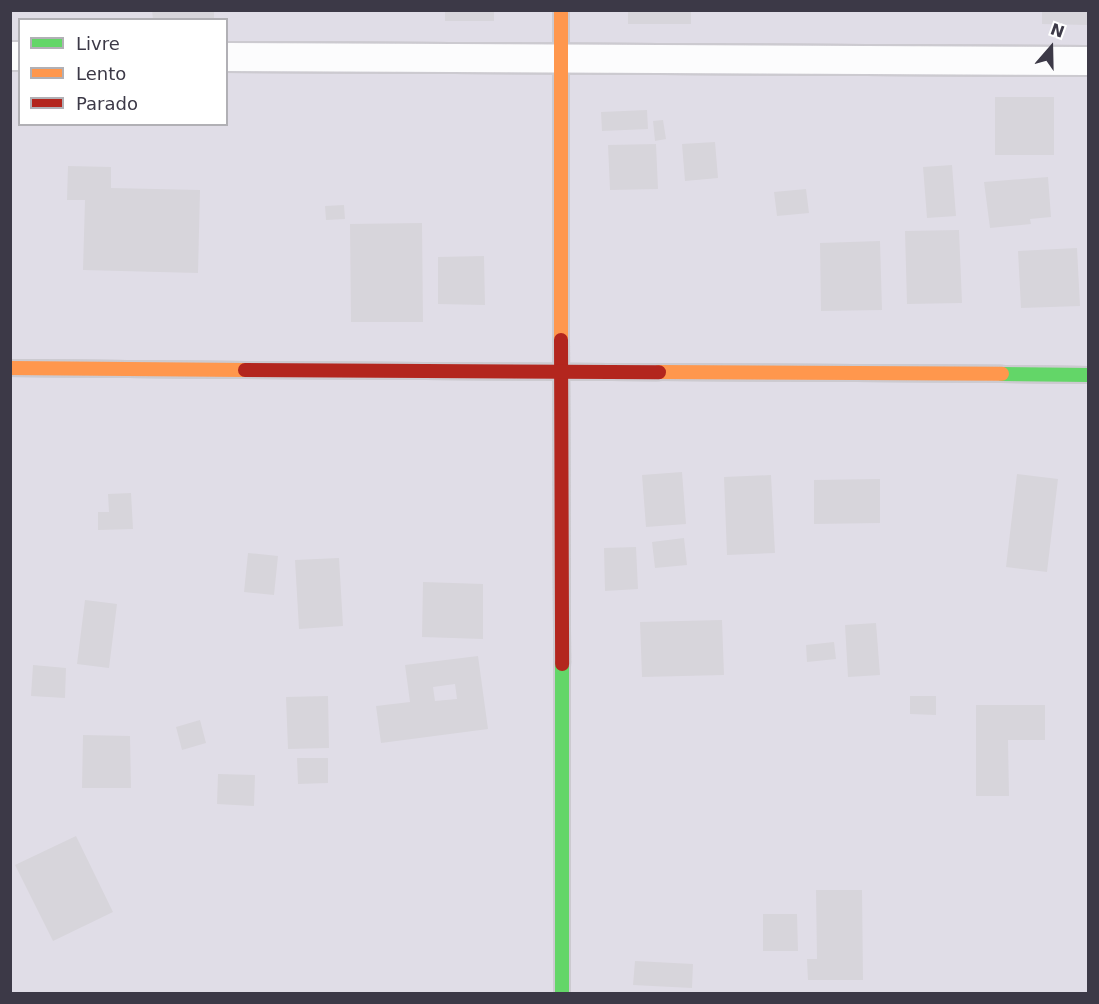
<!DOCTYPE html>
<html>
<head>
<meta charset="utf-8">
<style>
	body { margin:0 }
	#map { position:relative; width:1099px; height:1004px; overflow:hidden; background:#eeedf2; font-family:"DejaVu Sans",sans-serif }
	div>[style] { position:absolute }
	.residential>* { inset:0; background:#e0dde7 }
	.building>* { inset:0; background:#d7d5db }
	.roads { filter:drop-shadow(2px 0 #cccad0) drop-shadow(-2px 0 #cccad0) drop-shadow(0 2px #cccad0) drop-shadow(0 -2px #cccad0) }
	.street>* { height:28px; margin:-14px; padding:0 14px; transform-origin:14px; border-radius:14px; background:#fcfcfd }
	.fast>* { height:14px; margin:-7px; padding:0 7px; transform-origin:7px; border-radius:7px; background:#63d668 }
	.slow>* { height:14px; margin:-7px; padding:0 7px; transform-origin:7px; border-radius:7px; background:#ff974d }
	.jam>* { height:14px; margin:-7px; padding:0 7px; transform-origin:7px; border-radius:7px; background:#b3261e }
	span { translate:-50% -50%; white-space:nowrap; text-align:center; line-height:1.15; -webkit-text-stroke:6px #fff; paint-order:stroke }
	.frame { position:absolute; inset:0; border:12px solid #3c3947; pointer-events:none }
	.legend { position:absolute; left:18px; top:18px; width:210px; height:108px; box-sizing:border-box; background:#fff; border:2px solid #b1b0b5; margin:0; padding:8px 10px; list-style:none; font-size:18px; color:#3c3947 }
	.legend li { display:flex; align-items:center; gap:12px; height:30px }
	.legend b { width:30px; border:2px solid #b1b0b5 }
	.north { position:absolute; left:1021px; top:18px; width:60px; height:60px; -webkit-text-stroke:4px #fff; paint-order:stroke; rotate:20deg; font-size:16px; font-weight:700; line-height:24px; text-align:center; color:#3c3947 }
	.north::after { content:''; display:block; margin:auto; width:21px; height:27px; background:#3c3947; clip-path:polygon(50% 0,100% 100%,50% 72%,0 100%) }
</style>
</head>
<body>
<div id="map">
	<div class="residential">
		<div style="clip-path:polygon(evenodd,11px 11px,1088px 11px,1088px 993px,11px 993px,11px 11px,20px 20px,226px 20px,226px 124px,20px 124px,20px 20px)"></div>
	</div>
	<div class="building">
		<div style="clip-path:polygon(152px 10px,214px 10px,214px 20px,153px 20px)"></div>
		<div style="clip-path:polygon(445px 10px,494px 10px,494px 21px,445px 21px)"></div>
		<div style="clip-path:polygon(628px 10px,691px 10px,691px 24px,628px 24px)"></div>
		<div style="clip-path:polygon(1042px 10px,1088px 10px,1088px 25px,1042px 24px)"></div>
		<div style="clip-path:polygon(995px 97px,1054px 97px,1054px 155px,995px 155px)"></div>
		<div style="clip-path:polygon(647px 110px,648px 129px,602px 131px,601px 112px)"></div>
		<div style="clip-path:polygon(663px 120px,666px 139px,655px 141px,653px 121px)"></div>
		<div style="clip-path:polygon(715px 142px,718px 178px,685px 181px,682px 144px)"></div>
		<div style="clip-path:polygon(656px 144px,658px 189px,610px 190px,608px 145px)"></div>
		<div style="clip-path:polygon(952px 165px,956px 216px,927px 218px,923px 167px)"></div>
		<div style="clip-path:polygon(68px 166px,111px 167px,111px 188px,200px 190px,198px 273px,83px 270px,85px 200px,67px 200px)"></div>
		<div style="clip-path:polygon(1048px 177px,1051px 217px,1030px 219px,1031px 224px,990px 228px,984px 182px)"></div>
		<div style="clip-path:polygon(806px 189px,809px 213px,777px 216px,774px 192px)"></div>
		<div style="clip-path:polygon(344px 205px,345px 219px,326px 220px,325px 206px)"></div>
		<div style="clip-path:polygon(422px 223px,423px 322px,351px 322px,350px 224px)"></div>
		<div style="clip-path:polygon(959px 230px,962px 303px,907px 304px,905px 231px)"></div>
		<div style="clip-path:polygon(880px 241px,882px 310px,821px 311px,820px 243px)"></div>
		<div style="clip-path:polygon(1077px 248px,1080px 306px,1021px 308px,1018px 251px)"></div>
		<div style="clip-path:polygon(484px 256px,485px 305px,438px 304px,438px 257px)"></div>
		<div style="clip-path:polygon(682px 472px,686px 524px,646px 527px,642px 475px)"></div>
		<div style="clip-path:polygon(1017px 474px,1058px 479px,1047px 572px,1006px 567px)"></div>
		<div style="clip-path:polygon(771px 475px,775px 553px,727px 555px,724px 477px)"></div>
		<div style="clip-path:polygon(880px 479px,880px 523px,814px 524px,814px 480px)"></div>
		<div style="clip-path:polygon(131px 493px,133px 529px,98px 530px,98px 512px,109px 512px,108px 494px)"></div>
		<div style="clip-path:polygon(684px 538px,687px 565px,655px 568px,652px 542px)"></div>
		<div style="clip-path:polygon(636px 547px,638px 589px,605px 591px,604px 548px)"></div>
		<div style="clip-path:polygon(248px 553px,278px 556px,274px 595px,244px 592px)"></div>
		<div style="clip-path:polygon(339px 558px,343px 626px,299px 629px,295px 560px)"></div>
		<div style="clip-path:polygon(423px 582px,483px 584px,483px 639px,422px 637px)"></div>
		<div style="clip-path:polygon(85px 600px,117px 604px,109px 668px,77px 664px)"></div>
		<div style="clip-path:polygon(722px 620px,724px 675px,642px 677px,640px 622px)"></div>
		<div style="clip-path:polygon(876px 623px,880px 675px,848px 677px,845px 625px)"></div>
		<div style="clip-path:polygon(834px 642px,836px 659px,807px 662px,806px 645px)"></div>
		<div style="clip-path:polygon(evenodd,478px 656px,488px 729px,381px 743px,376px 706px,410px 702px,405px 665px,478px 656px,455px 684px,457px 699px,435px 701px,433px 687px,455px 684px)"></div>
		<div style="clip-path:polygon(33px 665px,66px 668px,65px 698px,31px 696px)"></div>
		<div style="clip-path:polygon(328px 696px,329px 748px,288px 749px,286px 697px)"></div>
		<div style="clip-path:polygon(910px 696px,936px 696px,936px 715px,910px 714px)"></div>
		<div style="clip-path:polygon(976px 705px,1045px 705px,1045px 740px,1008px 740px,1009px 796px,976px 796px)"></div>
		<div style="clip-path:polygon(200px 720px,206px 743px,182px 750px,176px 727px)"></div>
		<div style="clip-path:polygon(83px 735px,130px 736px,131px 788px,82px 788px)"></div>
		<div style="clip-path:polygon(297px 758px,328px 758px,328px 783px,298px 784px)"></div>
		<div style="clip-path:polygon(218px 774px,255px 775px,254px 806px,217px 804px)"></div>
		<div style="clip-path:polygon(76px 836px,113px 912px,53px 941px,15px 865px)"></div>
		<div style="clip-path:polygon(816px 890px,862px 890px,863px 980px,808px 980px,807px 959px,817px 959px)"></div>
		<div style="clip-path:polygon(763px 914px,797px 914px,798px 951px,763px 951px)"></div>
		<div style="clip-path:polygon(635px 961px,693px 964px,692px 988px,633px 985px)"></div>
	</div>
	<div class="roads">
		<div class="street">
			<div style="left:10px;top:56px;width:10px"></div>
			<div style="left:226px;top:57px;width:862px;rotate:0.27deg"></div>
		</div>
		<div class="fast">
			<div style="left:1002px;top:374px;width:86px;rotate:0.7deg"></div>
			<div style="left:562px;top:664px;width:330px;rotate:90deg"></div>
		</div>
		<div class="slow">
			<div style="left:561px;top:10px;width:330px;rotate:90deg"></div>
			<div style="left:10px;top:368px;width:235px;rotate:0.5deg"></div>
			<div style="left:659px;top:372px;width:343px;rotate:0.3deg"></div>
		</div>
		<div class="jam">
			<div style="left:561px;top:340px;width:324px;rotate:89.8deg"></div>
			<div style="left:245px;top:370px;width:414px;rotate:0.3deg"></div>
		</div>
	</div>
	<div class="frame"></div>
	<ul class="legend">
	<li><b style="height:8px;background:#63d668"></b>Livre</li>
	<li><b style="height:8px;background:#ff974d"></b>Lento</li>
	<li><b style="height:8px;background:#b3261e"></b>Parado</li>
	</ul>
	<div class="north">N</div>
</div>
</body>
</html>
